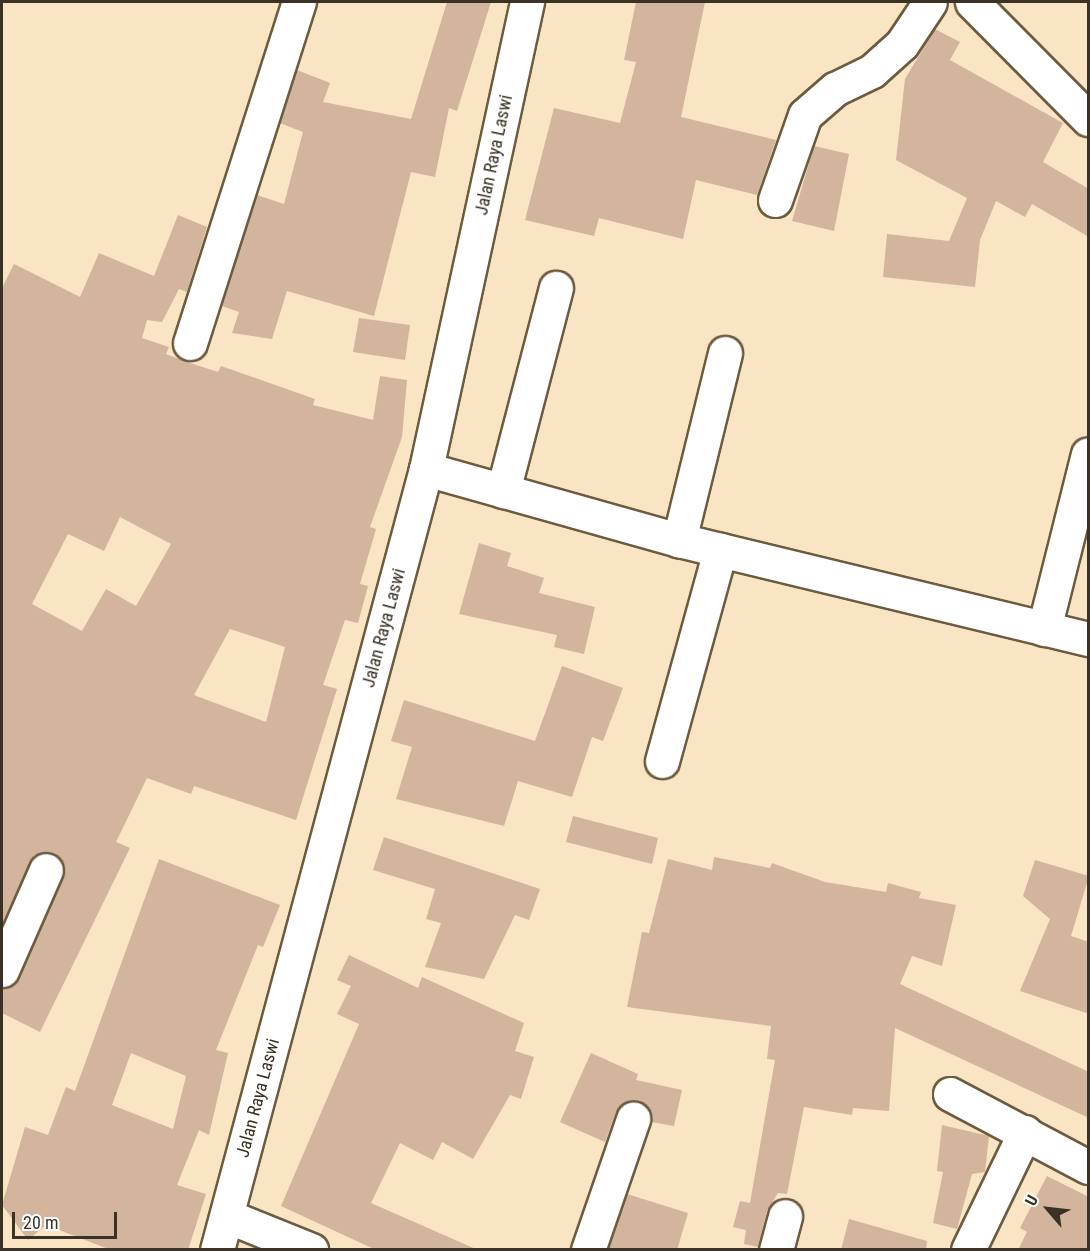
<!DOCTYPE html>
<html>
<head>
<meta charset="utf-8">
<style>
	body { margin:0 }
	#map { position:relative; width:1090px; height:1251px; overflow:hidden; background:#f9e4c4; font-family:"Roboto Condensed",sans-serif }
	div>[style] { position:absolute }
	.building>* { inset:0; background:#d2b59c }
	.roads { filter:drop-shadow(2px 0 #6d5b3f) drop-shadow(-2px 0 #6d5b3f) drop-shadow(0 2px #6d5b3f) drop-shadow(0 -2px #6d5b3f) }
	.minor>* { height:33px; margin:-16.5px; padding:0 16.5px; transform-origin:16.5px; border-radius:16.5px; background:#fff }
	.primary>* { height:33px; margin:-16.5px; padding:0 16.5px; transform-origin:16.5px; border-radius:16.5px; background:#fff }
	span { translate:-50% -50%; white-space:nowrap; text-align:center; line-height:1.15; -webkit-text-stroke:6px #fff; paint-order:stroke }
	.street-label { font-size:18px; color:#3a3225 }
	.frame { position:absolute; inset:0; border:3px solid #3a3225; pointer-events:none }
	.north { position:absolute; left:1018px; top:1179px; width:60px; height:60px; -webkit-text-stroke:4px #fff; paint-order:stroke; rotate:298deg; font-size:16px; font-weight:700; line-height:24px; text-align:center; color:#3a3225 }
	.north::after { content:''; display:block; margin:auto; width:21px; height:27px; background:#3a3225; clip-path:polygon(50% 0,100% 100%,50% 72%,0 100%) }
	.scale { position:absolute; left:12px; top:1212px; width:105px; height:27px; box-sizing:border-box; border:3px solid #3a3225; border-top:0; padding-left:8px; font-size:18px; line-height:21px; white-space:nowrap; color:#3a3225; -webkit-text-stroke:4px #fff; paint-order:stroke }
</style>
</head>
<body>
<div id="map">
	<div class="building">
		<div style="clip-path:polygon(447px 2px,491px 2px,457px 111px,449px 108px,435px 177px,411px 172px,374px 316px,287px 291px,272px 339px,232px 333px,239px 312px,222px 306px,257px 195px,284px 204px,303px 132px,280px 123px,297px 70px,330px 83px,323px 102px,411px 119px)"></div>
		<div style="clip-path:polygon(636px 2px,705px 2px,681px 117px,776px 140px,757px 195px,696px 180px,683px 239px,599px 218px,594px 236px,525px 220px,554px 108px,620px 123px,636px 62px,624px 60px)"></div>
		<div style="clip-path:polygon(935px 29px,960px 42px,950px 60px,1063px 123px,1043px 162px,1089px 189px,1089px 237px,1032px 204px,1025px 217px,996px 201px,980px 240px,975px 287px,883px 277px,887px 234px,949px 241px,967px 198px,896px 160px,905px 79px)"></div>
		<div style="clip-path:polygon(814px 146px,849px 154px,834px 231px,792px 221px)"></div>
		<div style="clip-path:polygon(evenodd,178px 215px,207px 227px,187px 292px,179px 289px,162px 322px,147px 320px,142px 338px,169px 347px,166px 354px,184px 361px,218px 372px,221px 366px,315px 399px,313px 405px,373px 420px,380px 376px,407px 380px,402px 437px,370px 527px,376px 529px,360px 584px,368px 586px,358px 623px,345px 620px,323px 685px,337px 689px,296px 820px,194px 786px,191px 794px,147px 778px,116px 842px,130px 848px,40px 1032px,2px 1013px,2px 988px,19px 978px,65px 869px,54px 853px,34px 855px,2px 925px,2px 288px,14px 264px,80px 297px,99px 253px,154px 276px,178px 215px,120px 517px,171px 544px,136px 606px,106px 589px,82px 631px,32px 604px,68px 534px,104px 551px,120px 517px,178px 215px,230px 629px,285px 647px,266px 722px,194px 695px,230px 629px)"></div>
		<div style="clip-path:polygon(359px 318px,410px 325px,405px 360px,353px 352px)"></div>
		<div style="clip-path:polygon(479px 543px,511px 553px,507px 566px,544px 578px,539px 593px,595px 607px,584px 654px,554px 647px,557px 635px,459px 614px)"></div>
		<div style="clip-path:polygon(562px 666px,623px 688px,603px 741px,592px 737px,572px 797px,518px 781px,504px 826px,396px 799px,412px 747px,391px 741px,404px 700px,535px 741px)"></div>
		<div style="clip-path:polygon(573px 816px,658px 838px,652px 864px,566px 842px)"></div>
		<div style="clip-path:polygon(384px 837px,540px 889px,529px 920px,515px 915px,484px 979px,425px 967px,441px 923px,426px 919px,435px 889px,373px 870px)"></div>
		<div style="clip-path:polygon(714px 857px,770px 868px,772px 863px,825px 882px,886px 892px,888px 883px,921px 892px,919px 898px,956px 905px,942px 966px,912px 956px,900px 984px,1089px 1072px,1089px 1118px,895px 1028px,889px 1111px,853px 1108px,852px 1115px,804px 1107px,787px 1194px,778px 1193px,767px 1211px,758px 1247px,744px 1244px,746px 1230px,733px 1227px,740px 1201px,750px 1203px,775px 1060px,767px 1059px,771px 1026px,627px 1007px,642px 932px,649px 933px,668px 859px,712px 870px)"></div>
		<div style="clip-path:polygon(evenodd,159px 859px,280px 905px,263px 947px,258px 945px,216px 1050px,228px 1053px,209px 1135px,199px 1130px,177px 1185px,206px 1194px,188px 1250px,111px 1250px,46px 1225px,28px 1240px,2px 1205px,25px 1127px,48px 1135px,66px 1087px,75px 1091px,159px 859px,131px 1053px,186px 1076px,173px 1129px,112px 1105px,131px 1053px)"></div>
		<div style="clip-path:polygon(1035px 860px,1089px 876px,1071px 936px,1089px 942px,1089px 1014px,1020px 991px,1050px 919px,1023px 896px)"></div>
		<div style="clip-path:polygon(349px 955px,418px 988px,422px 977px,524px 1023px,515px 1051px,534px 1057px,521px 1099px,510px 1095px,473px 1159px,442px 1142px,433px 1160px,400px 1143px,371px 1203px,478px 1250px,376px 1250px,281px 1206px,359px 1024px,337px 1014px,351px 986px,337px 980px)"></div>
		<div style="clip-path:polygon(591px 1053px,638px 1074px,636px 1080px,682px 1090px,674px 1126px,651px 1122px,647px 1106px,630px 1101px,616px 1112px,605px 1142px,560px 1122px)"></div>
		<div style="clip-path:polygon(942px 1125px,989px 1136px,985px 1172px,972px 1174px,957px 1229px,933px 1223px,943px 1172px,937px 1171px)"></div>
		<div style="clip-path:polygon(1047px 1176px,1089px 1197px,1089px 1250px,1018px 1250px,1027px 1232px,1020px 1228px)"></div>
		<div style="clip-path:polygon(627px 1194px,688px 1213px,677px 1250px,608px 1250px)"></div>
		<div style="clip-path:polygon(849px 1219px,927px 1241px,926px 1250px,841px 1250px)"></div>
	</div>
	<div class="roads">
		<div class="minor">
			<div style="left:972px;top:2px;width:165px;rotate:45.2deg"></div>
			<div style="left:775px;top:200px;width:90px;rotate:-70.6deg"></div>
			<div style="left:805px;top:115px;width:40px;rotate:-41deg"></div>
			<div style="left:835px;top:89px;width:41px;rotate:-25.9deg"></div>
			<div style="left:872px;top:71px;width:40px;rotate:-42deg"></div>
			<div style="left:902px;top:44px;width:50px;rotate:-56.3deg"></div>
			<div style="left:190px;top:343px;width:358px;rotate:-72.3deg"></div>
			<div style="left:725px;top:353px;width:193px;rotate:103.8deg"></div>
			<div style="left:679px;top:540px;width:421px;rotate:13.6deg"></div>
			<div style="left:426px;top:469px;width:263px;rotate:15.7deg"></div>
			<div style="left:503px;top:491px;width:210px;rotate:-75.4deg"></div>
			<div style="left:1044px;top:629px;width:180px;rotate:-75.9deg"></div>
			<div style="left:662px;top:761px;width:219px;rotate:-74.6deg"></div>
			<div style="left:2px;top:970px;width:109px;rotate:-66.3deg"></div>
			<div style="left:950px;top:1094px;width:156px;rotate:27.9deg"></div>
			<div style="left:227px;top:1216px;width:91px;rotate:22deg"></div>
			<div style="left:588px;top:1250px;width:139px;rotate:-71deg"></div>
			<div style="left:776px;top:1250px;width:35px;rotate:-75deg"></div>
			<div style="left:968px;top:1250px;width:131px;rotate:-64.2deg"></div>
		</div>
		<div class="primary">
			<div style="left:217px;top:1250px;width:808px;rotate:-75.02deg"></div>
			<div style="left:426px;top:469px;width:478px;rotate:-77.8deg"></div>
		</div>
	</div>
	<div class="street-label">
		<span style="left:494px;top:155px;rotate:-78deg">Jalan Raya Laswi</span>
		<span style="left:384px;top:628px;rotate:-75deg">Jalan Raya Laswi</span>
		<span style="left:258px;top:1098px;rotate:-75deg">Jalan Raya Laswi</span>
	</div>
	<div class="frame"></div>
	<div class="north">U</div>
	<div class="scale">20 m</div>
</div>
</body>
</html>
